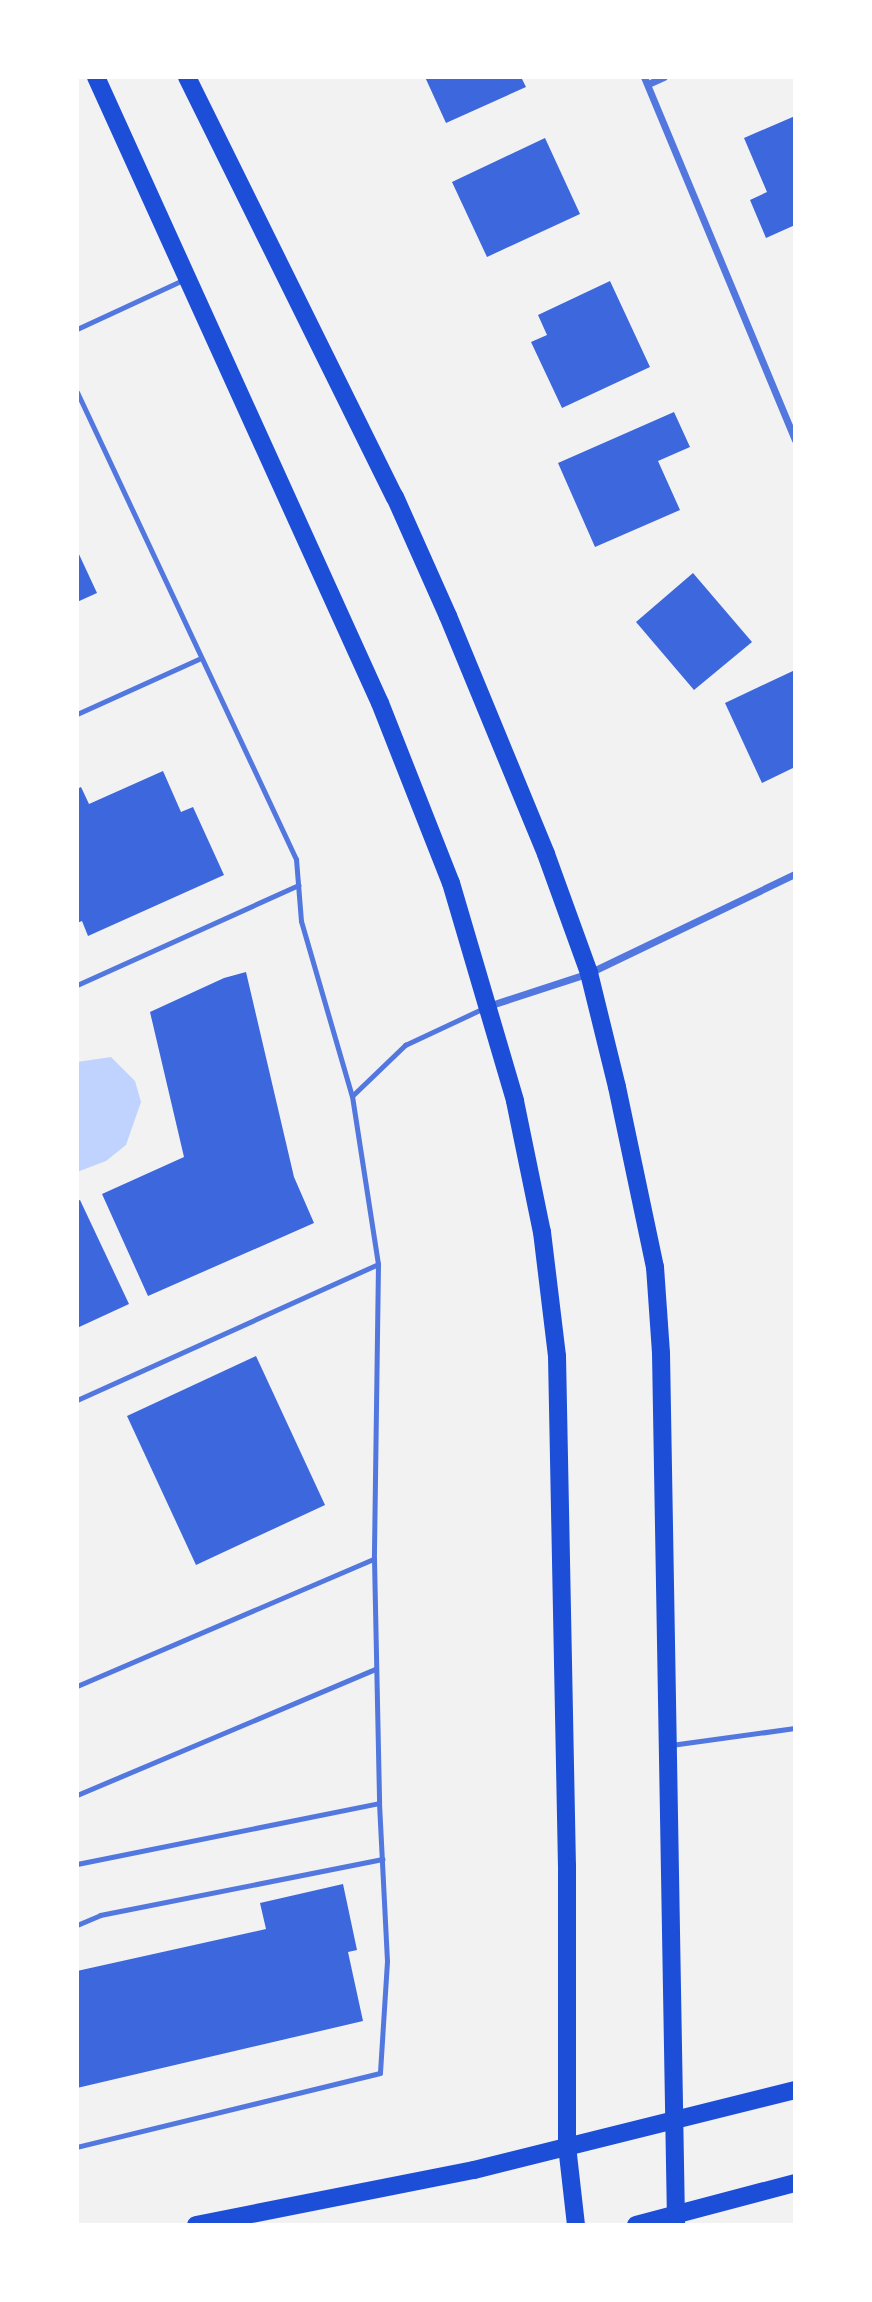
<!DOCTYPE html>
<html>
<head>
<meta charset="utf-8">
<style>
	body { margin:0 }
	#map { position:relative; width:872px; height:2302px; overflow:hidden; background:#f2f2f2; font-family:"IBM Plex Sans",sans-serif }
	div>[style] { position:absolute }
	.water>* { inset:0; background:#bfd3fe }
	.building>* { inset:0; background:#3d67dc }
	.service>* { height:5px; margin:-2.5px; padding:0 2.5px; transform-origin:2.5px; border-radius:2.5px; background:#5277de }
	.minor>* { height:7px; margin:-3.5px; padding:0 3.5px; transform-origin:3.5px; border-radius:3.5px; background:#5277de }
	.primary>* { height:18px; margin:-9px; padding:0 9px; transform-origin:9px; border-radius:9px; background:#1d4ed8 }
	span { translate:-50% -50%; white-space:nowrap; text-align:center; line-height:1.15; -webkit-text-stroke:6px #fff; paint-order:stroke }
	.frame { position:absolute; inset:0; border:79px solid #fff; pointer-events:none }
</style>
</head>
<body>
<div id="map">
	<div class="water">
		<div style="clip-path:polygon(111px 1057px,135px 1081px,141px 1102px,126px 1145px,106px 1161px,77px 1172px,77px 1062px)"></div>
	</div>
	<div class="building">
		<div style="clip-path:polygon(425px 77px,521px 77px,526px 87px,446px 123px)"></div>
		<div style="clip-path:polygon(795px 116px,795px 225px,766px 238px,750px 200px,767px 192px,744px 138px)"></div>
		<div style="clip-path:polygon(545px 138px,580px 214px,487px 257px,452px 182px)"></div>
		<div style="clip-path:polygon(610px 281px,650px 367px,562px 408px,531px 342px,547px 335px,538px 315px)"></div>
		<div style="clip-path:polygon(674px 412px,690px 447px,658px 461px,680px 510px,595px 547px,558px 463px)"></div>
		<div style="clip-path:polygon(77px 550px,97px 593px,77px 602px)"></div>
		<div style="clip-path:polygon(693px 573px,752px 642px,694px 690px,636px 622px)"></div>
		<div style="clip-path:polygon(795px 670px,795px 767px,762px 783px,725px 703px)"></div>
		<div style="clip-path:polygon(163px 771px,181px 812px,193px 807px,224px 875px,88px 936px,82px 921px,77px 923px,77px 789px,81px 787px,89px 804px)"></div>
		<div style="clip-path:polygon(246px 972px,294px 1177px,314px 1223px,148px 1296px,102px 1194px,184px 1157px,150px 1012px,224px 978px)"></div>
		<div style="clip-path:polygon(80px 1200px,129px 1304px,77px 1328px,77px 1201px)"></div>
		<div style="clip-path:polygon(256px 1356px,325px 1505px,196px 1565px,127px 1416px)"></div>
		<div style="clip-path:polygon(343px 1884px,357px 1950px,348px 1952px,363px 2021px,77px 2088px,77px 1971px,266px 1929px,260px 1903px)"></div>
	</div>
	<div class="service">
		<div style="left:77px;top:329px;width:119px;rotate:-24.8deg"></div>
		<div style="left:77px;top:392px;width:516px;rotate:64.88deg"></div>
		<div style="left:296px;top:859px;width:62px;rotate:85.4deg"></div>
		<div style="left:301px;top:921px;width:182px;rotate:73.8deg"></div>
		<div style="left:352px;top:1096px;width:170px;rotate:81.2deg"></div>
		<div style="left:378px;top:1264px;width:295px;rotate:90.8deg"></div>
		<div style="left:374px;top:1559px;width:244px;rotate:88.8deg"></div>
		<div style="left:379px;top:1803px;width:158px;rotate:87.1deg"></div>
		<div style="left:387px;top:1961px;width:112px;rotate:93.6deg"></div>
		<div style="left:380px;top:2073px;width:312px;rotate:166.3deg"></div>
		<div style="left:77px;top:714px;width:136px;rotate:-24.3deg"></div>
		<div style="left:77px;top:985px;width:243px;rotate:-24.3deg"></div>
		<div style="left:352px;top:1096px;width:74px;rotate:-43.9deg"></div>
		<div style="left:405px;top:1045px;width:87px;rotate:-25.1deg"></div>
		<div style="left:77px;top:1400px;width:330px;rotate:-24.3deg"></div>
		<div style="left:77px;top:1686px;width:323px;rotate:-23.2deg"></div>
		<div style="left:671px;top:1745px;width:125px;rotate:-7.8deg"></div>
		<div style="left:77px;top:1795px;width:324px;rotate:-22.9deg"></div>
		<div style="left:77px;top:1864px;width:308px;rotate:-11.4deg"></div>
		<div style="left:77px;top:1925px;width:25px;rotate:-23deg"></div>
		<div style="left:100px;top:1915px;width:288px;rotate:-11.2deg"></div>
	</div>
	<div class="minor">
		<div style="left:644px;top:77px;width:393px;rotate:67.4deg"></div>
		<div style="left:648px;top:84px;width:17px;rotate:-24deg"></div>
		<div style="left:488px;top:1006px;width:106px;rotate:-18.1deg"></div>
		<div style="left:589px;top:973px;width:229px;rotate:-25.7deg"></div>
	</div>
	<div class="primary">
		<div style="left:96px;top:77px;width:687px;rotate:65.6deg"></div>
		<div style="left:380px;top:703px;width:193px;rotate:68.5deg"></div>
		<div style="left:451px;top:883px;width:227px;rotate:73.6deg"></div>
		<div style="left:515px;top:1101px;width:134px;rotate:78.4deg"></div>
		<div style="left:542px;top:1232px;width:125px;rotate:83.1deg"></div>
		<div style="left:557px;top:1356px;width:510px;rotate:88.88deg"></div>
		<div style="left:567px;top:1866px;width:280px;rotate:90deg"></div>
		<div style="left:567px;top:2146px;width:80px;rotate:83.5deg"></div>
		<div style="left:187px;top:77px;width:469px;rotate:63.7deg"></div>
		<div style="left:395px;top:497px;width:130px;rotate:66deg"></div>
		<div style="left:448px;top:616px;width:257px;rotate:67.6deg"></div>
		<div style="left:546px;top:854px;width:127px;rotate:70.1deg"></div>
		<div style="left:589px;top:973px;width:117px;rotate:76.2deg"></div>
		<div style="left:617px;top:1087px;width:184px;rotate:78.1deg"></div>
		<div style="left:655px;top:1267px;width:86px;rotate:86deg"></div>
		<div style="left:661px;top:1353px;width:872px;rotate:89.01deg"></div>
		<div style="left:196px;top:2225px;width:283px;rotate:-11.2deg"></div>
		<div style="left:474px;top:2170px;width:331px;rotate:-14deg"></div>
		<div style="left:636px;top:2225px;width:164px;rotate:-14.8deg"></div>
	</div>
	<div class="frame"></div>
</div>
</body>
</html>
